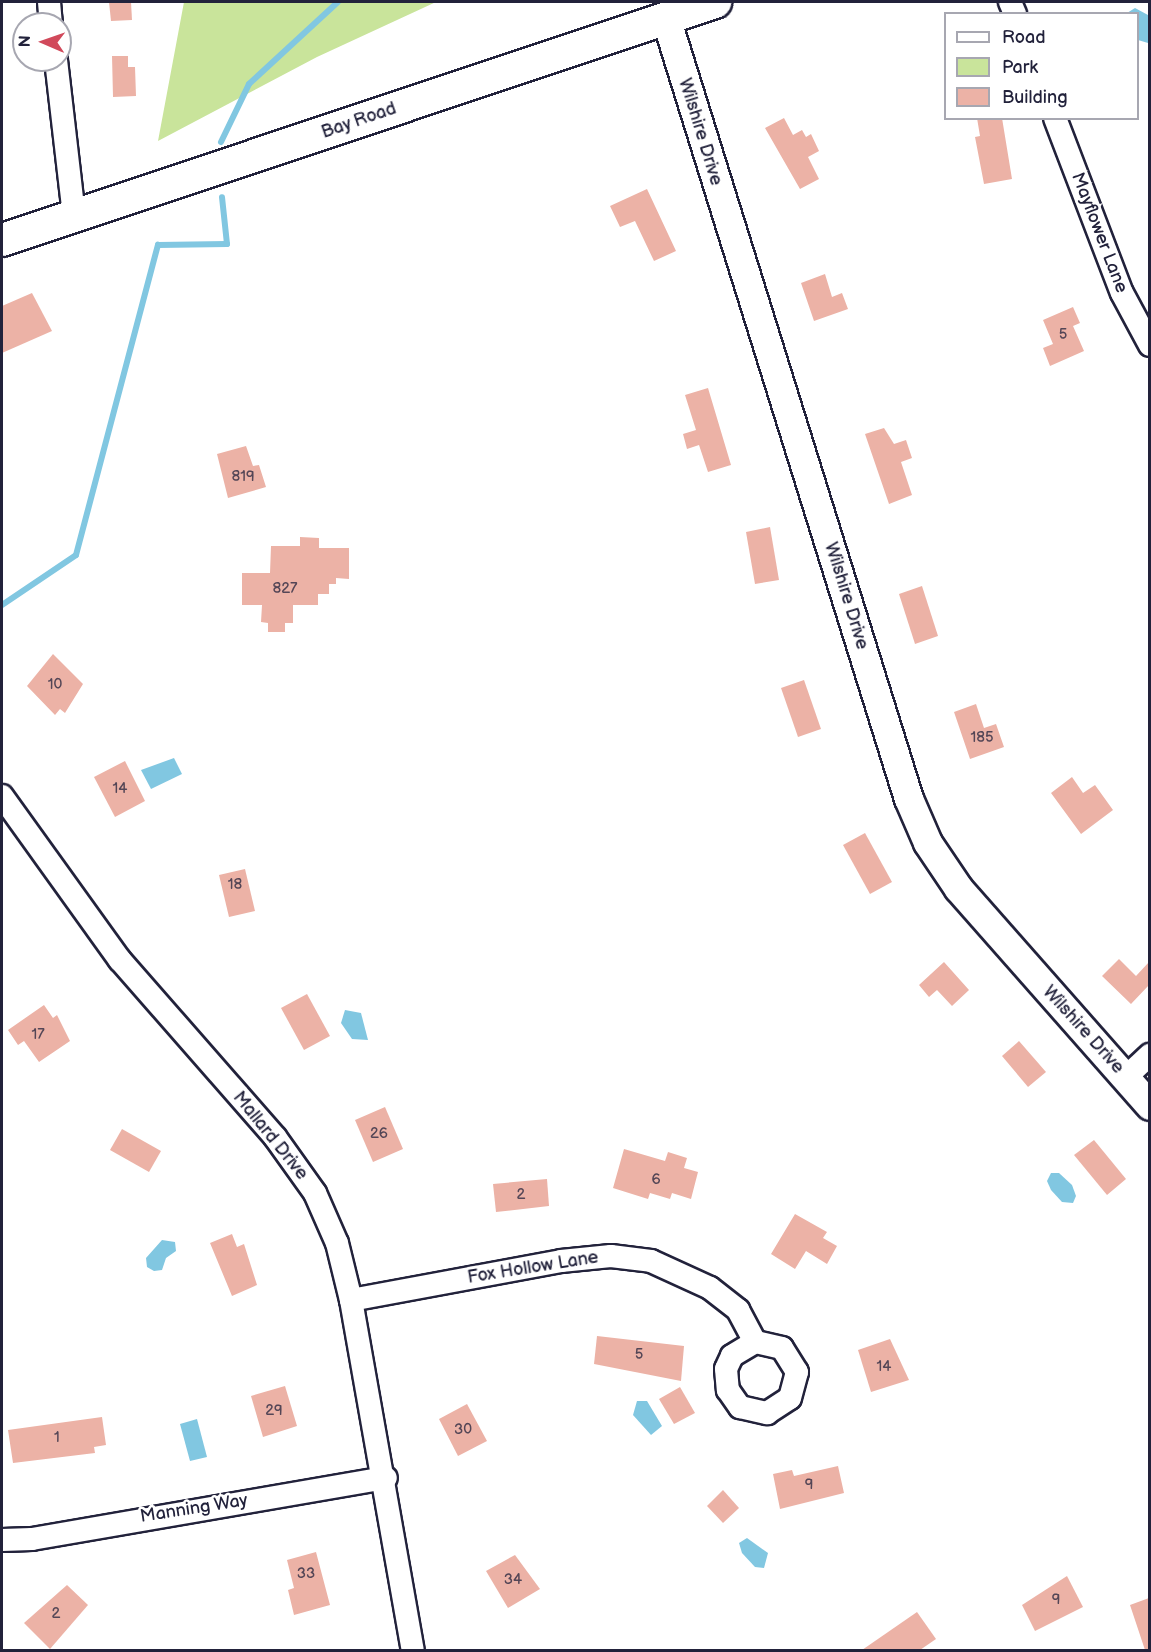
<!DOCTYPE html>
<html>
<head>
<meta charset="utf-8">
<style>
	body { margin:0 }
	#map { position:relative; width:1151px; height:1652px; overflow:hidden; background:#fff; font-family:"Balsamiq Sans",sans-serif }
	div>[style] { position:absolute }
	.green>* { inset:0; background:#c9e49b }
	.water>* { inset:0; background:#81c7e1 }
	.stream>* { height:6px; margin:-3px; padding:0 3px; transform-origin:3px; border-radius:3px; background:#81c7e1 }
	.building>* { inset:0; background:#ecb2a6 }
	.roads { filter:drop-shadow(2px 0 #22223b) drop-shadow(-2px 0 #22223b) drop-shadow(0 2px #22223b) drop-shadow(0 -2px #22223b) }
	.minor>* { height:22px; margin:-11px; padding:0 11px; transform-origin:11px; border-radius:11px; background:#fff }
	.tertiary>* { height:28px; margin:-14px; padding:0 14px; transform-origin:14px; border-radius:14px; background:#fff }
	.secondary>* { height:32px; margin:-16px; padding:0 16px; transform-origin:16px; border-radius:16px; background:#fff }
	span { translate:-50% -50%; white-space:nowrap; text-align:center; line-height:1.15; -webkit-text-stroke:5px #fff; paint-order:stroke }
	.number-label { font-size:15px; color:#544656 }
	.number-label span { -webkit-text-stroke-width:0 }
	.street-label { font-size:18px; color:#22223b }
	.frame { position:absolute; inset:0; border:3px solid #22223b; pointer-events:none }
	.legend { position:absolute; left:944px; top:12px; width:195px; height:108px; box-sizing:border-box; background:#fff; border:2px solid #a7a7b1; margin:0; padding:8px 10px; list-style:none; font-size:18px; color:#22223b }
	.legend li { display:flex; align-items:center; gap:12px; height:30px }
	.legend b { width:30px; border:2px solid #a7a7b1 }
	.north { position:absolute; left:12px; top:12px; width:60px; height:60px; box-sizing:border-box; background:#fff; border:2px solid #a7a7b1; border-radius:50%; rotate:272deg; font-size:16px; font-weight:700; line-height:24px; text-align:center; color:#22223b }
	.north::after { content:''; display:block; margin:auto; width:21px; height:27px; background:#d1495b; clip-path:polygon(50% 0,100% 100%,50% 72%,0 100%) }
</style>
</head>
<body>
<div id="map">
	<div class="green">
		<div style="clip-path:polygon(184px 2px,436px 2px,317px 57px,158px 141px)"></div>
	</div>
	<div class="water">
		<div style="clip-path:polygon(1135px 8px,1148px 15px,1148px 43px,1138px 40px,1138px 14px,1127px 13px)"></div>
		<div style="clip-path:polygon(174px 758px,182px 774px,151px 789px,141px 770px)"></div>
		<div style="clip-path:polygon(345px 1010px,361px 1013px,368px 1040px,352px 1039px,341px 1023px)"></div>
		<div style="clip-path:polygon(1051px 1173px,1059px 1173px,1072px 1185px,1076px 1196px,1073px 1203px,1062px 1202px,1051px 1190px,1047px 1181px)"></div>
		<div style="clip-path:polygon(162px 1240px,175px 1242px,176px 1251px,166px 1258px,162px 1270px,154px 1271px,147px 1267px,146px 1258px)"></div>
		<div style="clip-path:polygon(637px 1401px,647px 1401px,662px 1426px,651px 1435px,633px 1415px)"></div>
		<div style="clip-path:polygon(197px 1419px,207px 1457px,190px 1461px,180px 1424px)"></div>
		<div style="clip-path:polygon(747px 1538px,768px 1553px,764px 1568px,755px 1567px,742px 1553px,739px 1543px)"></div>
	</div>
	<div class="stream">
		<div style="left:221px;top:142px;width:64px;rotate:-64.2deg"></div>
		<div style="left:249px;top:84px;width:121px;rotate:-42.7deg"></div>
		<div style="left:2px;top:605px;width:89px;rotate:-34deg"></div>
		<div style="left:76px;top:555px;width:321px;rotate:-75.2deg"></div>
		<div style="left:158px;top:245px;width:69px;rotate:-0.8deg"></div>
		<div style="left:227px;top:244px;width:47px;rotate:-96.1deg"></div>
	</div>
	<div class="building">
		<div style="clip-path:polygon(109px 2px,131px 2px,132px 20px,111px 21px)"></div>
		<div style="clip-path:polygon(112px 56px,128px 56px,128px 67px,135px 67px,136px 96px,113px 97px)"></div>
		<div style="clip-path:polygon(784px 118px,793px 135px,802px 130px,806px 137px,811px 134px,819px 151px,808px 157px,819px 179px,800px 189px,765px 128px)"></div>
		<div style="clip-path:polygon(977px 118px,1002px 118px,1012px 179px,984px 184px,975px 137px,980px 136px)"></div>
		<div style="clip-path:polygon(647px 189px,676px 251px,654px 261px,635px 221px,620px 227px,610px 206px)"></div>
		<div style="clip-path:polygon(825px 274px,832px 297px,842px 293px,848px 309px,814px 321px,801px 283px)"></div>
		<div style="clip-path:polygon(32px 293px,52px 331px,2px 353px,2px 306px)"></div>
		<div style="clip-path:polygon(1073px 307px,1080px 323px,1073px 326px,1084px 351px,1050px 366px,1043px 348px,1053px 344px,1043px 320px)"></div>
		<div style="clip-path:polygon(708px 388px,731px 465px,708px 472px,699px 445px,687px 449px,683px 434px,696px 430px,685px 395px)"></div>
		<div style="clip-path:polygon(884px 428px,894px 444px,906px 440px,912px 458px,901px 462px,912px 495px,889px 504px,865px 434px)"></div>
		<div style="clip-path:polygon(246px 446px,253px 466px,259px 465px,266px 487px,228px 498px,217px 454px)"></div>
		<div style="clip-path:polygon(770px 527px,779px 580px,755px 584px,746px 532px)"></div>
		<div style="clip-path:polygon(300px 537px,319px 538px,319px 548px,349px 548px,349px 579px,336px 578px,336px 584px,329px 584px,329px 594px,318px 594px,318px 605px,293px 605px,293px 623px,285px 623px,285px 632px,268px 632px,268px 623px,261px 622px,262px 605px,242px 605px,242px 573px,270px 573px,271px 546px,300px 546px)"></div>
		<div style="clip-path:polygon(922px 586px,938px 636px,915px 644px,899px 594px)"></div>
		<div style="clip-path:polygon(53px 654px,83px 684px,65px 713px,60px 709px,55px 715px,27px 686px)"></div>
		<div style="clip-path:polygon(804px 680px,821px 729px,798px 737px,781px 688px)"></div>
		<div style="clip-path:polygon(976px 704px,984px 728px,996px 724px,1004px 747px,970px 759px,954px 712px)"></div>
		<div style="clip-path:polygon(125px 761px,145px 801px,115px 817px,94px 777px)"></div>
		<div style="clip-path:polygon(1072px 777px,1083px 793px,1095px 785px,1113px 810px,1081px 834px,1051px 793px)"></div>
		<div style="clip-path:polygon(865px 833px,892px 882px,870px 894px,843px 845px)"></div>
		<div style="clip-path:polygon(245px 869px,255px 911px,229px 917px,219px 875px)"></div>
		<div style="clip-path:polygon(1119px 959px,1136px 976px,1149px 962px,1149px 985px,1131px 1004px,1102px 976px)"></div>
		<div style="clip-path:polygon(944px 962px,969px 990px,952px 1006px,937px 990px,929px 997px,919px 985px)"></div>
		<div style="clip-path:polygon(307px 994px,330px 1036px,304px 1050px,281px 1008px)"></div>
		<div style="clip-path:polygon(44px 1005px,53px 1018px,57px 1015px,70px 1041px,39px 1062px,24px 1041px,18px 1045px,8px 1030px)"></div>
		<div style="clip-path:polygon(1019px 1041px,1046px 1072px,1028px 1087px,1002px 1056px)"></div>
		<div style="clip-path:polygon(385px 1107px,403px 1149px,373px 1162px,355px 1120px)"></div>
		<div style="clip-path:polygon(122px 1129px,161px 1151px,149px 1172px,110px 1150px)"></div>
		<div style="clip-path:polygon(1094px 1140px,1126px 1179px,1107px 1195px,1074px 1155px)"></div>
		<div style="clip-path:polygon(624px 1149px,665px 1161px,668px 1152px,687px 1158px,684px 1168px,698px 1172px,691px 1199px,672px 1193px,670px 1199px,650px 1193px,648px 1199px,613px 1188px)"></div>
		<div style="clip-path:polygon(547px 1179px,549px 1206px,496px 1212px,493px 1184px)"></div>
		<div style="clip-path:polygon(795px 1214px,827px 1232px,823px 1238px,837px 1246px,827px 1264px,806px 1251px,795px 1269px,771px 1254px)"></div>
		<div style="clip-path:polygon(232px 1234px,237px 1247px,244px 1244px,257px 1285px,232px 1296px,210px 1243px)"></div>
		<div style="clip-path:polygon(597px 1336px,684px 1346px,681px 1381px,594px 1364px)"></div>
		<div style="clip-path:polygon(890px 1339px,909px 1380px,871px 1392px,858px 1350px)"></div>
		<div style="clip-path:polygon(285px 1386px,297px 1426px,263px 1437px,251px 1396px)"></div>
		<div style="clip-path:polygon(680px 1387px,695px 1413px,674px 1424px,659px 1399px)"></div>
		<div style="clip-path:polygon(467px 1404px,487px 1441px,458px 1456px,439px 1419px)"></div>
		<div style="clip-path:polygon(102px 1417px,106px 1445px,94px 1447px,95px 1453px,13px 1463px,8px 1430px)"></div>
		<div style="clip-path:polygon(838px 1466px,844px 1493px,780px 1509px,773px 1474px,792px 1470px,794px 1476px)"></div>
		<div style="clip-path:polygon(723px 1490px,739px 1508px,723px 1523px,707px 1506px)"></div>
		<div style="clip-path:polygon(316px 1552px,330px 1605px,294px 1615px,288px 1590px,294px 1588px,287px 1560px)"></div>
		<div style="clip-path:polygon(515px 1555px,540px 1589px,508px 1608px,486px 1571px)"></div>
		<div style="clip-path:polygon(1067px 1576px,1083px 1607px,1035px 1631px,1022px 1605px)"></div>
		<div style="clip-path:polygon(67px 1585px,88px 1605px,50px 1649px,24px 1623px)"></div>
		<div style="clip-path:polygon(1149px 1598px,1149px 1650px,1145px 1650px,1130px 1605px)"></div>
		<div style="clip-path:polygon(917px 1612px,936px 1639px,920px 1650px,862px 1650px)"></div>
	</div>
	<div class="roads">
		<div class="minor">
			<div style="left:49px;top:2px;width:22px;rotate:85deg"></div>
			<div style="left:1010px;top:2px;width:13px;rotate:67deg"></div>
			<div style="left:56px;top:60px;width:157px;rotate:83.4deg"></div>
			<div style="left:1055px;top:118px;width:187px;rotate:69.1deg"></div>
			<div style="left:1122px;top:293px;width:59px;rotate:61.7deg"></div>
			<div style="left:2px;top:796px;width:202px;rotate:54.3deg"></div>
			<div style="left:120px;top:960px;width:235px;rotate:48.8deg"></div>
			<div style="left:275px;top:1137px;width:69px;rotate:54.5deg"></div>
			<div style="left:315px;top:1193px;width:55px;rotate:66.3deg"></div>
			<div style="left:337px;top:1243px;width:59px;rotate:76.2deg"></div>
			<div style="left:351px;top:1300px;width:355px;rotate:80deg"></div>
			<div style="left:1125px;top:1078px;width:34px;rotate:-43deg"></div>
			<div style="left:351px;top:1300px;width:214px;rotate:-10.5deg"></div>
			<div style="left:561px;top:1261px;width:50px;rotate:-5.7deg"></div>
			<div style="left:611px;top:1256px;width:40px;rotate:7.1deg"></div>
			<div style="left:651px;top:1261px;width:65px;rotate:24.6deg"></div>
			<div style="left:710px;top:1288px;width:36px;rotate:38deg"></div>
			<div style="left:738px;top:1310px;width:36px;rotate:62deg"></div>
			<div style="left:755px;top:1342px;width:27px;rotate:149deg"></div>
			<div style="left:732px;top:1356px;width:14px;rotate:115deg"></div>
			<div style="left:726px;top:1369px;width:21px;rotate:85deg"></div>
			<div style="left:728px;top:1390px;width:21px;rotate:55deg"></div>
			<div style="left:740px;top:1407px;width:28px;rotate:13deg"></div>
			<div style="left:767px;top:1413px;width:27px;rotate:-33deg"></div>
			<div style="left:790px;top:1398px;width:27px;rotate:-75deg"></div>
			<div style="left:797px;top:1372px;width:28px;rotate:-122deg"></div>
			<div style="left:782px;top:1348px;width:28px;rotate:-167deg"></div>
			<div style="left:2px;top:1540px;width:30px;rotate:-2deg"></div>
			<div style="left:32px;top:1539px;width:359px;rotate:-9.8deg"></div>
		</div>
		<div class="tertiary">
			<div style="left:666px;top:18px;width:818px;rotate:72.72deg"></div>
			<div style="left:909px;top:799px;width:48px;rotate:66.6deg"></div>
			<div style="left:928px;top:843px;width:55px;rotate:56deg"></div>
			<div style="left:959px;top:889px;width:289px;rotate:48.6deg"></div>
		</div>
		<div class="secondary">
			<div style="left:2px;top:240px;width:752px;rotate:-18.46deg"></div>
		</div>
	</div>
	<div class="number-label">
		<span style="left:1063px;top:335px">5</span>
		<span style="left:243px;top:477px">819</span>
		<span style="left:285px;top:589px">827</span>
		<span style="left:55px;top:685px">10</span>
		<span style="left:982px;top:738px">185</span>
		<span style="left:120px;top:789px">14</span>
		<span style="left:235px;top:885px">18</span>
		<span style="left:38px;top:1035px">17</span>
		<span style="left:379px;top:1134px">26</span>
		<span style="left:656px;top:1180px">6</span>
		<span style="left:521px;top:1195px">2</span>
		<span style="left:639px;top:1355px">5</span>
		<span style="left:884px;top:1367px">14</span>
		<span style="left:274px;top:1411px">29</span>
		<span style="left:463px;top:1430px">30</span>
		<span style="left:57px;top:1438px">1</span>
		<span style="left:809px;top:1485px">9</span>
		<span style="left:306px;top:1574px">33</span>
		<span style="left:513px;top:1580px">34</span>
		<span style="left:1056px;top:1600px">9</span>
		<span style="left:56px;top:1614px">2</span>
	</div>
	<div class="street-label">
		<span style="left:359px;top:121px;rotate:-19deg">Bay Road</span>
		<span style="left:700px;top:132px;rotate:73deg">Wilshire Drive</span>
		<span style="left:1099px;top:233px;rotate:69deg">Mayflower Lane</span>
		<span style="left:846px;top:596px;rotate:73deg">Wilshire Drive</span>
		<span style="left:1083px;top:1030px;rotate:48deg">Wilshire Drive</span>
		<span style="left:270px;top:1136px;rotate:51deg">Mallard Drive</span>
		<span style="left:533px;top:1268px;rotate:-9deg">Fox Hollow Lane</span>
		<span style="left:194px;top:1509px;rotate:-9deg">Manning Way</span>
	</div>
	<div class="frame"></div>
	<ul class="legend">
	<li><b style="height:8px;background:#fff"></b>Road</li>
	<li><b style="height:16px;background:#c9e49b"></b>Park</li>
	<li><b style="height:16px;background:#ecb2a6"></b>Building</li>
	</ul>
	<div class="north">N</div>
</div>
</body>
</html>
